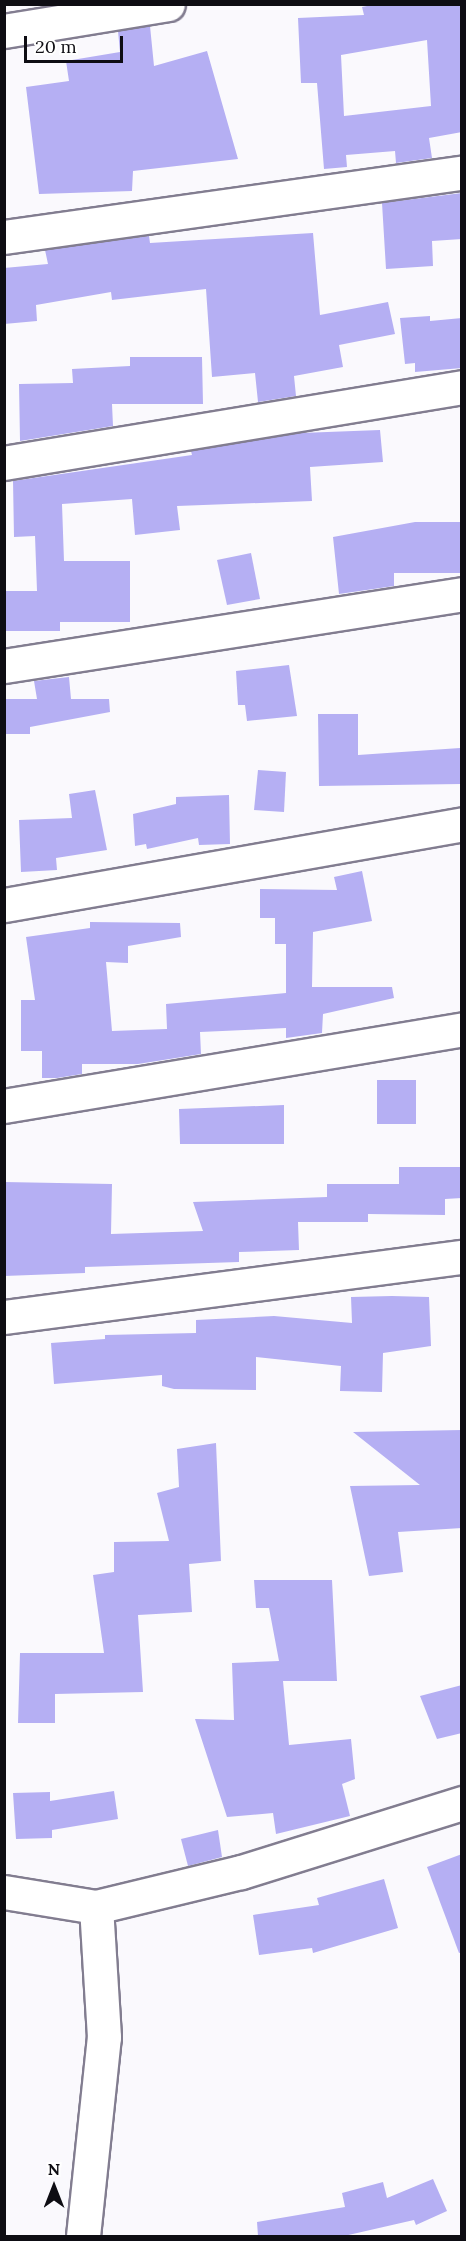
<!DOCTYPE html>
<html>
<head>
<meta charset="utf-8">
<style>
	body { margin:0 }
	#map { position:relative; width:466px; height:2241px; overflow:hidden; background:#faf9fd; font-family:Lora,serif }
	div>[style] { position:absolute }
	.building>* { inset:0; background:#b5aff3 }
	.roads { filter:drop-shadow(2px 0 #827d90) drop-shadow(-2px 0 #827d90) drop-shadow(0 2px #827d90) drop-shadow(0 -2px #827d90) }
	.minor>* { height:33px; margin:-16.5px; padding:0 16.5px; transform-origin:16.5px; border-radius:16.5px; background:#fff }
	span { translate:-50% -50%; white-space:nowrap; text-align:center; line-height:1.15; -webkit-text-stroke:4.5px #fff; paint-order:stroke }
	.frame { position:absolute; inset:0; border:6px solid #0e0d13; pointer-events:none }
	.north { position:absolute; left:24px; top:2157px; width:60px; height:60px; -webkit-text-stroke:4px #fff; paint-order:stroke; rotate:0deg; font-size:16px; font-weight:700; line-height:24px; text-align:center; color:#0e0d13 }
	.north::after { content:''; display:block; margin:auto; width:21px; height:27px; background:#0e0d13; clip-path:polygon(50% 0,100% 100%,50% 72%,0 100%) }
	.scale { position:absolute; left:24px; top:36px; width:99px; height:27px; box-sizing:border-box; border:3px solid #0e0d13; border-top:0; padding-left:8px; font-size:18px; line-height:21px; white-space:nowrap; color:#0e0d13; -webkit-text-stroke:4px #fff; paint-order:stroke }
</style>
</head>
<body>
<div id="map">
	<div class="building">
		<div style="clip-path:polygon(evenodd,377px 4px,462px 4px,462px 132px,429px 138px,432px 158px,396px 163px,395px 151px,346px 155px,347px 167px,324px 169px,317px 83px,301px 83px,298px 18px,364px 15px,362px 7px,377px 4px,427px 40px,431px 106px,344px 116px,341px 55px,427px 40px)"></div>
		<div style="clip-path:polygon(150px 26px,154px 66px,207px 51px,238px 159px,133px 171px,132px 191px,39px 194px,26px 87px,69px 81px,66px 61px,120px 52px,118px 31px)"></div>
		<div style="clip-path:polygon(462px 193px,462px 239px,432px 241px,433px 266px,386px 269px,382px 203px)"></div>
		<div style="clip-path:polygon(313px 233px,320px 315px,388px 302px,395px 334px,339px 345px,343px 367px,294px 376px,296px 396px,258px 402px,255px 373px,212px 377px,206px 289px,112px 300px,111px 292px,36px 305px,37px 321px,4px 324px,4px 268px,48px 264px,45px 250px,149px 236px,150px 243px)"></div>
		<div style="clip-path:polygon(430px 316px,430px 321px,462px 318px,462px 368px,415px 372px,415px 363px,405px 364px,400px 318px)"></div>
		<div style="clip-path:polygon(130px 357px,202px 357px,203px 404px,112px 404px,113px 426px,20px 441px,19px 384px,73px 383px,72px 369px,130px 366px)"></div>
		<div style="clip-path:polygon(380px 430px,383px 462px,310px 467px,312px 501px,177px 506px,180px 530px,135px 535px,132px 499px,62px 504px,64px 561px,130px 561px,130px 622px,60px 622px,60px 631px,4px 631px,4px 591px,37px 591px,35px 536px,14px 537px,13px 481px,192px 455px,191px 451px,301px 433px)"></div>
		<div style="clip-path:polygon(415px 522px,462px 522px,462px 573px,394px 573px,394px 586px,339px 594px,333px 537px)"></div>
		<div style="clip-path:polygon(251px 553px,260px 599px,227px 605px,217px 560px)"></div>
		<div style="clip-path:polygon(289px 665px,297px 716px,247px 721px,245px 705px,238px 705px,236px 671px)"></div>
		<div style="clip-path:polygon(69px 677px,71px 699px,109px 699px,110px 712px,30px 727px,30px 734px,4px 734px,4px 699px,37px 699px,34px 681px)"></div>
		<div style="clip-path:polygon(318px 714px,358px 714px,358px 755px,460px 748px,461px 784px,319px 786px)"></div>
		<div style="clip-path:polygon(258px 770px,286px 772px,284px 812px,254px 810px)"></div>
		<div style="clip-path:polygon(95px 790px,107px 850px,56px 858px,57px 870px,21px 872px,19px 820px,72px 818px,69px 794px)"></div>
		<div style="clip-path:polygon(229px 795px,230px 844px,199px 845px,198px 838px,147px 849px,146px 844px,135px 846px,133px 814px,176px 804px,176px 797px)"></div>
		<div style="clip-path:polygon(362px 871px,372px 921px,313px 932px,312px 987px,392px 987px,394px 998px,323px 1014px,322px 1033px,286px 1038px,286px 1028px,200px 1032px,201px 1054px,138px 1064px,82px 1064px,82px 1074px,57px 1078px,42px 1078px,42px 1051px,21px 1051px,21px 1000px,35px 1000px,26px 937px,90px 928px,90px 922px,180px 923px,181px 937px,128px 946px,128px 963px,106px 962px,112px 1031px,167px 1029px,166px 1004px,286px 993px,286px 944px,275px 944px,275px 918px,260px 918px,260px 889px,337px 890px,334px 877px)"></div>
		<div style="clip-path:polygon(377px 1080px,416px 1080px,416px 1124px,377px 1124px)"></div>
		<div style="clip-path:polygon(284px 1105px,284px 1144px,180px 1144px,179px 1109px)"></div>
		<div style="clip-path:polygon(399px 1167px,462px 1167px,462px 1198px,445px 1199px,445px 1215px,368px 1214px,368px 1222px,298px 1222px,299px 1250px,239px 1252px,239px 1262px,85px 1267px,85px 1273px,4px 1276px,4px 1182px,112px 1184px,111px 1234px,203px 1231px,193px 1202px,327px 1197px,327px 1184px,399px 1184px)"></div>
		<div style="clip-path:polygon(392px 1296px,429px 1297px,431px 1346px,383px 1353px,382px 1392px,340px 1391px,341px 1366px,256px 1357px,256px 1390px,174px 1389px,162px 1386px,162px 1375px,54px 1384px,51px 1343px,105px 1339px,105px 1335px,196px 1333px,196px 1320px,274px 1316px,352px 1323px,351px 1297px)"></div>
		<div style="clip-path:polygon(462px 1430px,462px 1528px,398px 1532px,403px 1572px,369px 1576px,350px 1486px,420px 1485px,353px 1432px)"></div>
		<div style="clip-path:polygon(216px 1443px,221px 1561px,189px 1564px,192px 1612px,138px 1615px,143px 1692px,55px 1694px,55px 1723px,18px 1723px,20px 1653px,104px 1653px,93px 1575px,114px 1572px,114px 1542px,169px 1541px,157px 1493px,179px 1487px,177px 1449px)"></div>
		<div style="clip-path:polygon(254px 1580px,332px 1580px,337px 1681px,283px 1681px,289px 1745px,351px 1739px,355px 1779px,342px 1784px,350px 1816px,276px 1834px,273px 1813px,227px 1817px,195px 1719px,234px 1720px,232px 1663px,279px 1661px,269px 1608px,256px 1608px)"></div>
		<div style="clip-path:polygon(462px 1685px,462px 1733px,437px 1739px,420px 1696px)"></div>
		<div style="clip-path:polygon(114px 1791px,118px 1819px,52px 1830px,52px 1838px,16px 1839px,13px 1793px,50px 1792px,50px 1801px)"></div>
		<div style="clip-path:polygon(218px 1830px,222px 1857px,188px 1866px,181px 1839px)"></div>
		<div style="clip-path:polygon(462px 1854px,462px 1952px,459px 1953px,427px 1867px)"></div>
		<div style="clip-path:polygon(384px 1879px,398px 1928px,313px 1953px,312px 1948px,259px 1955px,253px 1915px,319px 1905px,317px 1898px)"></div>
		<div style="clip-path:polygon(433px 2179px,447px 2211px,416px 2225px,414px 2220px,344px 2236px,258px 2236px,257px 2222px,345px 2207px,342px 2193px,383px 2182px,387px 2198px)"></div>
	</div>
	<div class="roads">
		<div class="minor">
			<div style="left:4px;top:31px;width:166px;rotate:-9.3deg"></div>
			<div style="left:4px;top:237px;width:462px;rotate:-8deg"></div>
			<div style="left:4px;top:463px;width:464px;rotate:-9.4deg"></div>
			<div style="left:4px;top:666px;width:464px;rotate:-8.9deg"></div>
			<div style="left:4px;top:905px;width:465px;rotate:-10deg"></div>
			<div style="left:4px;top:1106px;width:464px;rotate:-9.5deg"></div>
			<div style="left:4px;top:1317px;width:462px;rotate:-7.5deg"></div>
			<div style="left:4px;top:1892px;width:93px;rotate:9.3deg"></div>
			<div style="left:96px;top:1907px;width:149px;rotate:-13.6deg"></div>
			<div style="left:241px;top:1872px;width:232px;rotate:-17.3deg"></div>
			<div style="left:83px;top:2236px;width:200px;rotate:-84deg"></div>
			<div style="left:104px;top:2037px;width:130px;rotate:-93.5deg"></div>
		</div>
	</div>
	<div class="frame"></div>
	<div class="north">N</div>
	<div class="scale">20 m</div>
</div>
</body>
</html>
